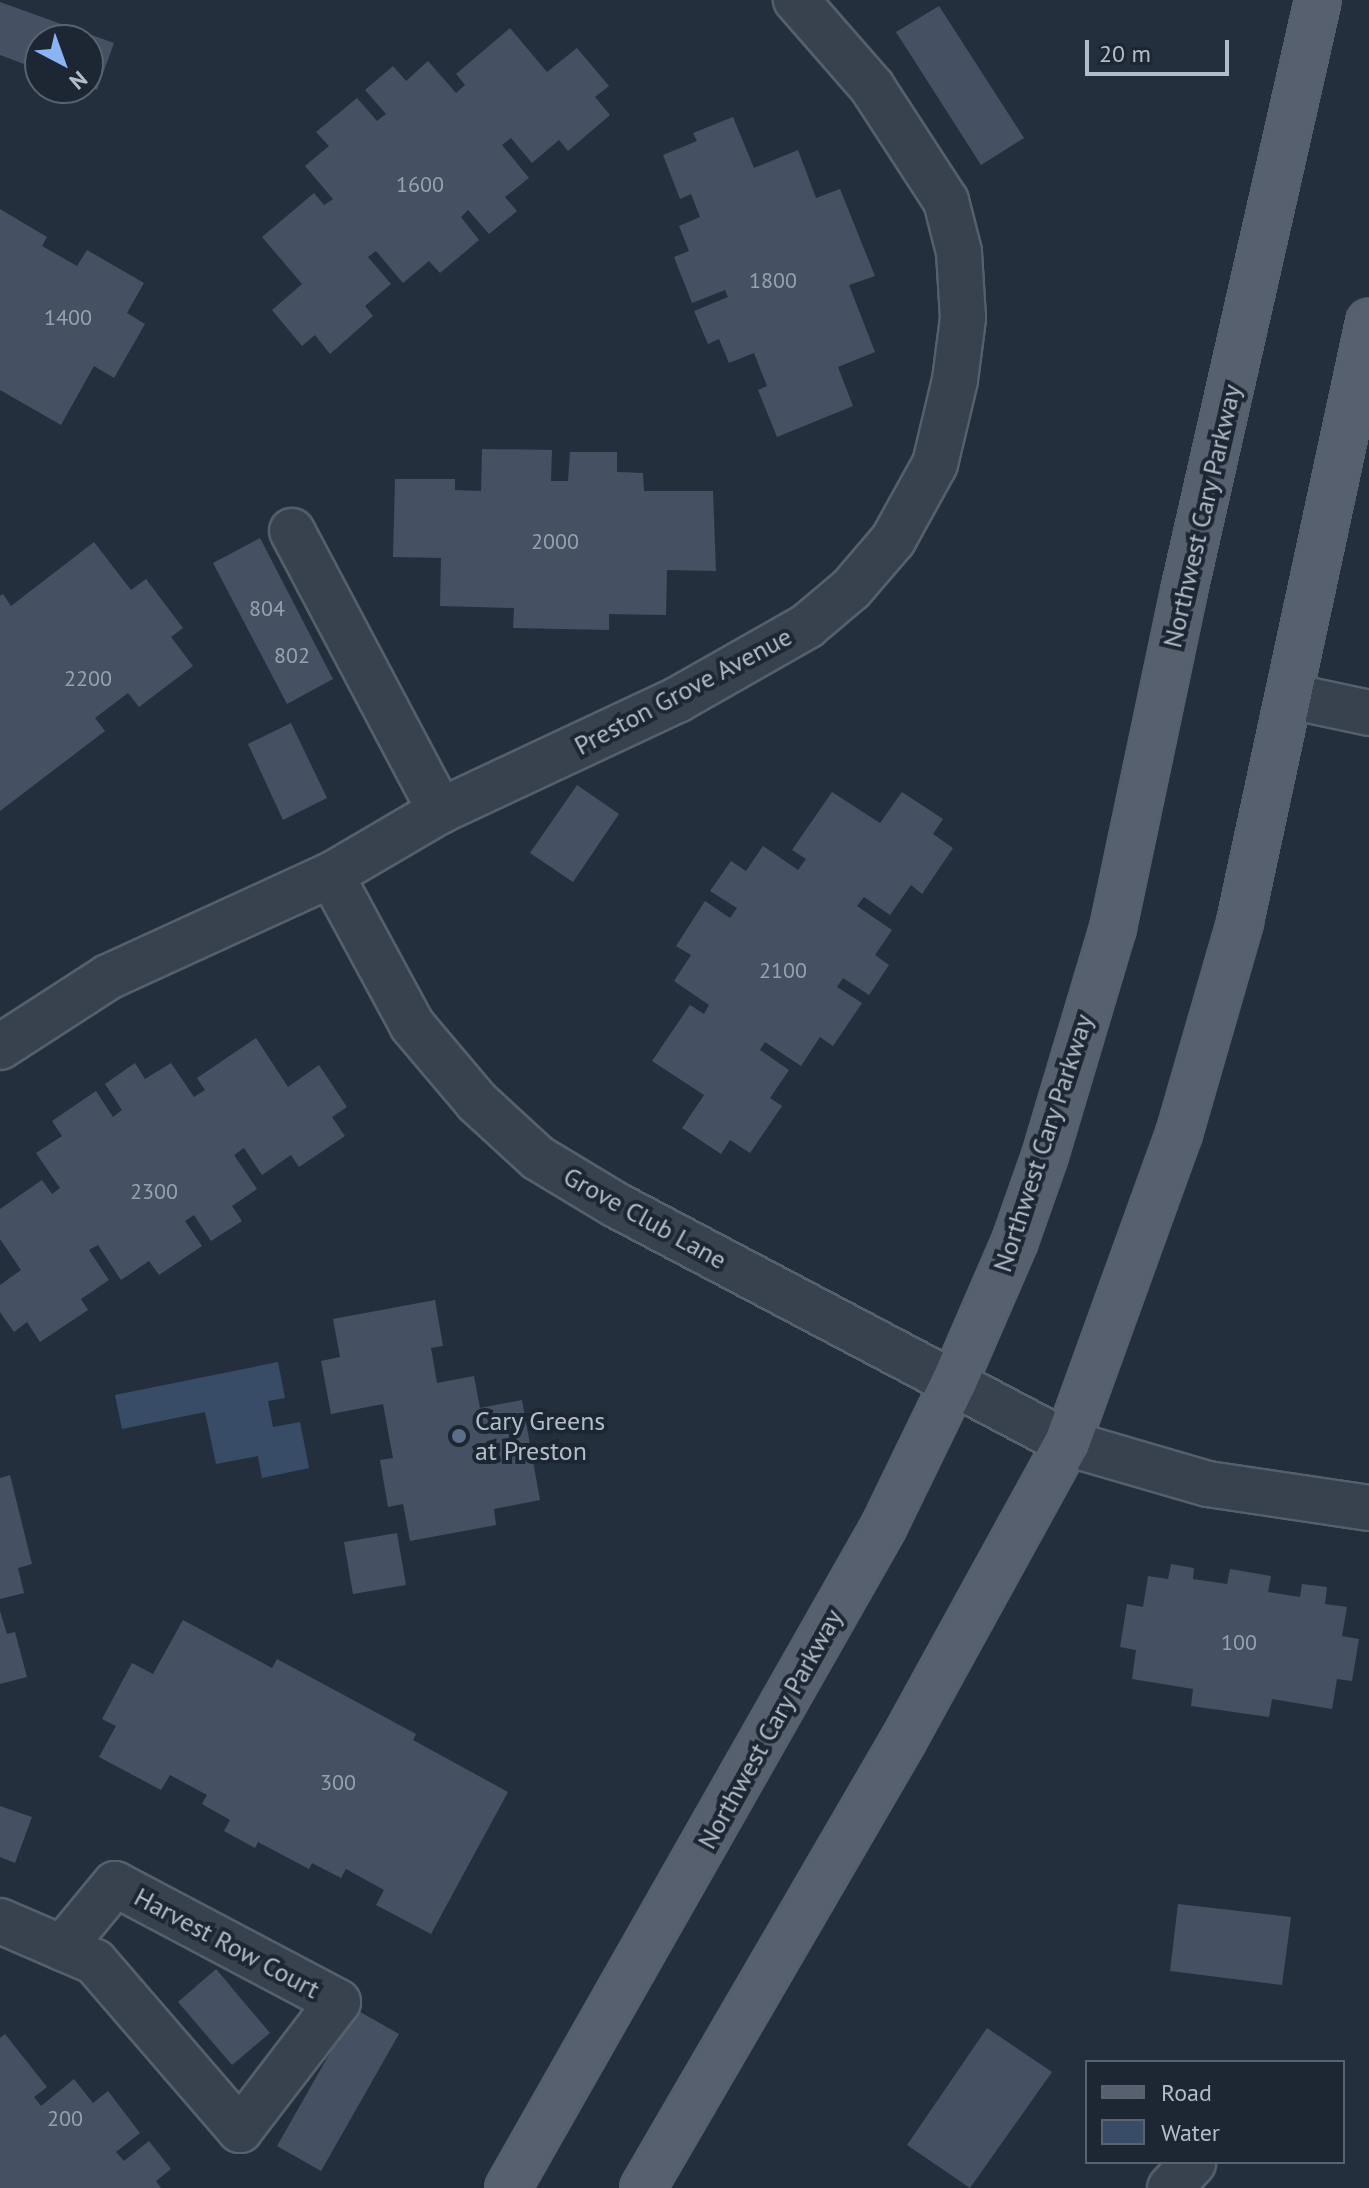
<!DOCTYPE html>
<html>
<head>
<meta charset="utf-8">
<style>
	body { margin:0 }
	#map { position:relative; width:1369px; height:2188px; overflow:hidden; background:#242f3e; font-family:"PT Sans",sans-serif }
	div>[style] { position:absolute }
	.water>* { inset:0; background:#394c67 }
	.building>* { inset:0; background:#455162 }
	.roads { filter:drop-shadow(2px 0 #565f6c) drop-shadow(-2px 0 #565f6c) drop-shadow(0 2px #565f6c) drop-shadow(0 -2px #565f6c) }
	.minor>* { height:44px; margin:-22px; padding:0 22px; transform-origin:22px; border-radius:22px; background:#38414e }
	.major>* { height:44px; margin:-22px; padding:0 22px; transform-origin:22px; border-radius:22px; background:#56606e }
	.dots>* { width:22px; height:22px; translate:-50% -50%; box-sizing:border-box; border:4px solid #1d2633; border-radius:50% }
	span { translate:-50% -50%; white-space:nowrap; text-align:center; line-height:1.15; -webkit-text-stroke:8px #1d2633; paint-order:stroke }
	.number-label { font-size:22px; color:#98a1af }
	.number-label span { -webkit-text-stroke-width:0 }
	.street-label { font-size:26px; color:#b4bcc9 }
	.poi-label { font-size:26px; color:#b4bcc9 }
	.left { translate:0 -50%; text-align:left }
	.legend { position:absolute; left:1085px; top:2060px; width:260px; height:104px; box-sizing:border-box; background:#1d2633; border:2px solid #59626f; margin:0; padding:10px 14px; list-style:none; font-size:24px; color:#b4bcc9 }
	.legend li { display:flex; align-items:center; gap:16px; height:40px }
	.legend b { width:40px; border:2px solid #59626f }
	.north { position:absolute; left:24px; top:24px; width:80px; height:80px; box-sizing:border-box; background:#1d2633; border:2px solid #59626f; border-radius:50%; rotate:139deg; font-size:22px; font-weight:700; line-height:32px; text-align:center; color:#b4bcc9 }
	.north::after { content:''; display:block; margin:auto; width:28px; height:36px; background:#8ab4f8; clip-path:polygon(50% 0,100% 100%,50% 72%,0 100%) }
	.scale { position:absolute; left:1085px; top:40px; width:144px; height:36px; box-sizing:border-box; border:4px solid #b4bcc9; border-top:0; padding-left:10px; font-size:24px; line-height:28px; white-space:nowrap; color:#b4bcc9; -webkit-text-stroke:6px #1d2633; paint-order:stroke }
</style>
</head>
<body>
<div id="map">
	<div class="water">
		<div style="clip-path:polygon(278px 1362px,285px 1398px,268px 1401px,273px 1427px,300px 1422px,309px 1468px,262px 1478px,258px 1456px,216px 1464px,205px 1412px,122px 1429px,115px 1395px)"></div>
	</div>
	<div class="building">
		<div style="clip-path:polygon(0 2px,114px 43px,97px 90px,88px 87px,88px 40px,40px 40px,40px 70px,0 55px)"></div>
		<div style="clip-path:polygon(939px 6px,1024px 138px,981px 165px,896px 32px)"></div>
		<div style="clip-path:polygon(510px 28px,547px 72px,577px 48px,609px 86px,595px 97px,610px 115px,568px 151px,559px 140px,532px 163px,511px 138px,502px 145px,529px 178px,505px 197px,517px 211px,489px 234px,468px 210px,461px 217px,479px 240px,440px 273px,429px 261px,403px 283px,376px 251px,368px 257px,391px 284px,365px 306px,373px 316px,330px 354px,315px 335px,302px 346px,272px 310px,302px 284px,262px 237px,314px 193px,324px 205px,333px 199px,305px 166px,329px 146px,316px 132px,357px 98px,377px 121px,386px 114px,365px 90px,393px 66px,406px 81px,428px 61px,456px 93px,465px 85px,456px 74px)"></div>
		<div style="clip-path:polygon(733px 117px,754px 168px,798px 150px,816px 198px,840px 189px,875px 276px,849px 285px,875px 352px,838px 367px,853px 406px,777px 437px,758px 390px,767px 386px,754px 353px,729px 363px,719px 339px,708px 344px,694px 311px,728px 297px,725px 290px,692px 303px,674px 257px,689px 251px,679px 226px,700px 217px,691px 194px,680px 199px,663px 155px,697px 141px,693px 133px)"></div>
		<div style="clip-path:polygon(0 209px,47px 237px,42px 246px,77px 266px,87px 250px,144px 283px,127px 313px,145px 324px,114px 378px,94px 366px,61px 425px,0 390px)"></div>
		<div style="clip-path:polygon(482px 449px,552px 450px,551px 481px,568px 481px,570px 452px,617px 452px,617px 472px,643px 473px,644px 491px,713px 491px,716px 571px,667px 570px,666px 615px,609px 614px,609px 630px,513px 628px,514px 608px,440px 606px,441px 558px,393px 557px,395px 479px,455px 479px,455px 490px,481px 491px)"></div>
		<div style="clip-path:polygon(260px 538px,333px 679px,287px 704px,213px 563px)"></div>
		<div style="clip-path:polygon(94px 542px,131px 590px,146px 579px,183px 628px,171px 637px,193px 666px,139px 707px,128px 693px,95px 718px,105px 731px,0 811px,0 596px,3px 594px,11px 606px)"></div>
		<div style="clip-path:polygon(291px 723px,327px 798px,283px 820px,248px 744px)"></div>
		<div style="clip-path:polygon(577px 785px,619px 814px,573px 882px,530px 853px)"></div>
		<div style="clip-path:polygon(832px 792px,880px 823px,902px 792px,943px 819px,933px 834px,953px 848px,922px 894px,911px 885px,890px 915px,864px 897px,857px 906px,892px 930px,875px 955px,889px 965px,869px 995px,843px 978px,837px 987px,862px 1003px,833px 1046px,820px 1037px,801px 1066px,765px 1042px,760px 1050px,789px 1070px,770px 1098px,782px 1106px,750px 1153px,730px 1140px,721px 1154px,682px 1128px,704px 1095px,652px 1061px,690px 1005px,704px 1014px,709px 1005px,674px 981px,691px 955px,676px 946px,705px 901px,730px 918px,737px 908px,710px 891px,731px 861px,746px 871px,763px 846px,798px 870px,806px 859px,792px 850px)"></div>
		<div style="clip-path:polygon(256px 1038px,288px 1087px,319px 1065px,347px 1107px,332px 1117px,345px 1136px,299px 1167px,291px 1155px,262px 1175px,244px 1148px,234px 1155px,257px 1189px,232px 1206px,242px 1221px,211px 1241px,194px 1215px,185px 1221px,202px 1246px,159px 1275px,149px 1261px,121px 1280px,98px 1245px,89px 1250px,109px 1280px,81px 1299px,88px 1310px,40px 1342px,27px 1322px,14px 1332px,0 1312px,0 1285px,21px 1270px,0 1239px,0 1209px,42px 1180px,52px 1194px,60px 1188px,36px 1153px,62px 1136px,52px 1121px,96px 1091px,113px 1117px,122px 1110px,105px 1084px,135px 1063px,145px 1079px,171px 1063px,194px 1097px,205px 1090px,197px 1078px)"></div>
		<div style="clip-path:polygon(435px 1300px,443px 1346px,431px 1348px,437px 1383px,474px 1376px,480px 1408px,522px 1400px,540px 1500px,494px 1509px,496px 1525px,410px 1541px,403px 1504px,388px 1507px,380px 1460px,393px 1458px,383px 1404px,331px 1414px,321px 1361px,340px 1357px,333px 1319px)"></div>
		<div style="clip-path:polygon(10px 1475px,32px 1564px,18px 1568px,24px 1593px,0 1599px,0 1478px)"></div>
		<div style="clip-path:polygon(397px 1533px,406px 1585px,353px 1594px,344px 1542px)"></div>
		<div style="clip-path:polygon(1171px 1564px,1194px 1568px,1193px 1579px,1227px 1584px,1230px 1569px,1271px 1576px,1268px 1592px,1300px 1597px,1302px 1584px,1327px 1587px,1325px 1604px,1347px 1607px,1342px 1636px,1359px 1639px,1352px 1681px,1337px 1679px,1332px 1709px,1272px 1699px,1269px 1717px,1191px 1706px,1193px 1689px,1132px 1679px,1136px 1650px,1120px 1647px,1127px 1604px,1143px 1607px,1148px 1576px,1168px 1579px)"></div>
		<div style="clip-path:polygon(0 1611px,7px 1634px,15px 1632px,27px 1677px,0 1684px)"></div>
		<div style="clip-path:polygon(183px 1620px,272px 1668px,277px 1659px,416px 1734px,413px 1740px,508px 1792px,431px 1934px,376px 1905px,384px 1890px,346px 1869px,341px 1878px,312px 1863px,309px 1869px,258px 1842px,255px 1848px,224px 1831px,230px 1820px,202px 1804px,207px 1795px,170px 1775px,161px 1790px,99px 1757px,116px 1726px,102px 1719px,132px 1663px,153px 1674px)"></div>
		<div style="clip-path:polygon(0 1806px,32px 1817px,15px 1863px,0 1857px)"></div>
		<div style="clip-path:polygon(1178px 1904px,1291px 1917px,1282px 1985px,1170px 1971px)"></div>
		<div style="clip-path:polygon(216px 1969px,270px 2033px,232px 2065px,178px 2002px)"></div>
		<div style="clip-path:polygon(355px 2009px,399px 2034px,321px 2171px,277px 2146px)"></div>
		<div style="clip-path:polygon(987px 2028px,1052px 2072px,970px 2188px,907px 2145px)"></div>
		<div style="clip-path:polygon(5px 2034px,47px 2087px,34px 2097px,41px 2106px,74px 2079px,93px 2103px,108px 2091px,140px 2133px,116px 2152px,124px 2161px,149px 2141px,171px 2169px,156px 2181px,161px 2188px,0 2188px,0 2038px)"></div>
	</div>
	<div class="roads">
		<div class="minor">
			<div style="left:292px;top:531px;width:317px;rotate:62.1deg"></div>
			<div style="left:1290px;top:696px;width:81px;rotate:12.1deg"></div>
			<div style="left:331px;top:875px;width:170px;rotate:61.6deg"></div>
			<div style="left:412px;top:1025px;width:101px;rotate:49.8deg"></div>
			<div style="left:477px;top:1102px;width:83px;rotate:42.6deg"></div>
			<div style="left:538px;top:1158px;width:91px;rotate:31.1deg"></div>
			<div style="left:616px;top:1205px;width:510px;rotate:27.82deg"></div>
			<div style="left:1067px;top:1443px;width:147px;rotate:16.2deg"></div>
			<div style="left:1208px;top:1484px;width:163px;rotate:8.5deg"></div>
			<div style="left:0;top:1047px;width:129px;rotate:-32.9deg"></div>
			<div style="left:108px;top:977px;width:245px;rotate:-24.6deg"></div>
			<div style="left:331px;top:875px;width:126px;rotate:-30.4deg"></div>
			<div style="left:440px;top:811px;width:262px;rotate:-25.1deg"></div>
			<div style="left:677px;top:700px;width:150px;rotate:-29.6deg"></div>
			<div style="left:807px;top:626px;width:57px;rotate:-40.1deg"></div>
			<div style="left:851px;top:589px;width:65px;rotate:-49.4deg"></div>
			<div style="left:893px;top:540px;width:87px;rotate:-61.1deg"></div>
			<div style="left:935px;top:464px;width:86px;rotate:-76.6deg"></div>
			<div style="left:955px;top:380px;width:63px;rotate:-82.6deg"></div>
			<div style="left:963px;top:318px;width:66px;rotate:-93.5deg"></div>
			<div style="left:959px;top:252px;width:53px;rotate:-104.3deg"></div>
			<div style="left:946px;top:201px;width:136px;rotate:-123deg"></div>
			<div style="left:872px;top:87px;width:116px;rotate:-131.1deg"></div>
			<div style="left:0;top:1921px;width:103px;rotate:23.3deg"></div>
			<div style="left:95px;top:1962px;width:222px;rotate:49.2deg"></div>
			<div style="left:240px;top:2130px;width:161px;rotate:-52.6deg"></div>
			<div style="left:338px;top:2002px;width:252px;rotate:-152.1deg"></div>
			<div style="left:115px;top:1884px;width:83px;rotate:129.6deg"></div>
			<div style="left:1170px;top:2188px;width:34px;rotate:-47deg"></div>
		</div>
		<div class="major">
			<div style="left:508px;top:2188px;width:761px;rotate:-60.4deg"></div>
			<div style="left:884px;top:1526px;width:160px;rotate:-64.1deg"></div>
			<div style="left:954px;top:1382px;width:154px;rotate:-66.6deg"></div>
			<div style="left:1015px;top:1241px;width:90px;rotate:-70.6deg"></div>
			<div style="left:1045px;top:1156px;width:238px;rotate:-73.4deg"></div>
			<div style="left:1113px;top:928px;width:344px;rotate:-78.1deg"></div>
			<div style="left:1184px;top:591px;width:606px;rotate:-77.23deg"></div>
			<div style="left:643px;top:2188px;width:517px;rotate:-59.82deg"></div>
			<div style="left:903px;top:1741px;width:340px;rotate:-61.2deg"></div>
			<div style="left:1067px;top:1443px;width:329px;rotate:-70.1deg"></div>
			<div style="left:1179px;top:1134px;width:221px;rotate:-73.9deg"></div>
			<div style="left:1240px;top:922px;width:614px;rotate:-77.87deg"></div>
		</div>
	</div>
	<div class="dots">
		<div style="left:459px;top:1436px;background:#5c6f8a"></div>
	</div>
	<div class="number-label">
		<span style="left:420px;top:185px">1600</span>
		<span style="left:773px;top:281px">1800</span>
		<span style="left:68px;top:318px">1400</span>
		<span style="left:555px;top:542px">2000</span>
		<span style="left:267px;top:609px">804</span>
		<span style="left:292px;top:656px">802</span>
		<span style="left:88px;top:679px">2200</span>
		<span style="left:783px;top:971px">2100</span>
		<span style="left:154px;top:1192px">2300</span>
		<span style="left:1239px;top:1643px">100</span>
		<span style="left:338px;top:1783px">300</span>
		<span style="left:65px;top:2119px">200</span>
	</div>
	<div class="street-label">
		<span style="left:1202px;top:516px;rotate:-77deg">Northwest Cary Parkway</span>
		<span style="left:683px;top:691px;rotate:-28deg">Preston Grove Avenue</span>
		<span style="left:1043px;top:1143px;rotate:-72deg">Northwest Cary Parkway</span>
		<span style="left:645px;top:1218px;rotate:29deg">Grove Club Lane</span>
		<span style="left:770px;top:1729px;rotate:-61deg">Northwest Cary Parkway</span>
		<span style="left:227px;top:1943px;rotate:28deg">Harvest Row Court</span>
	</div>
	<div class="poi-label">
		<span class="left" style="left:475px;top:1436px">Cary Greens<br>at Preston</span>
	</div>
	<ul class="legend">
	<li><b style="height:10px;background:#56606e"></b>Road</li>
	<li><b style="height:22px;background:#394c67"></b>Water</li>
	</ul>
	<div class="north">N</div>
	<div class="scale">20 m</div>
</div>
</body>
</html>
